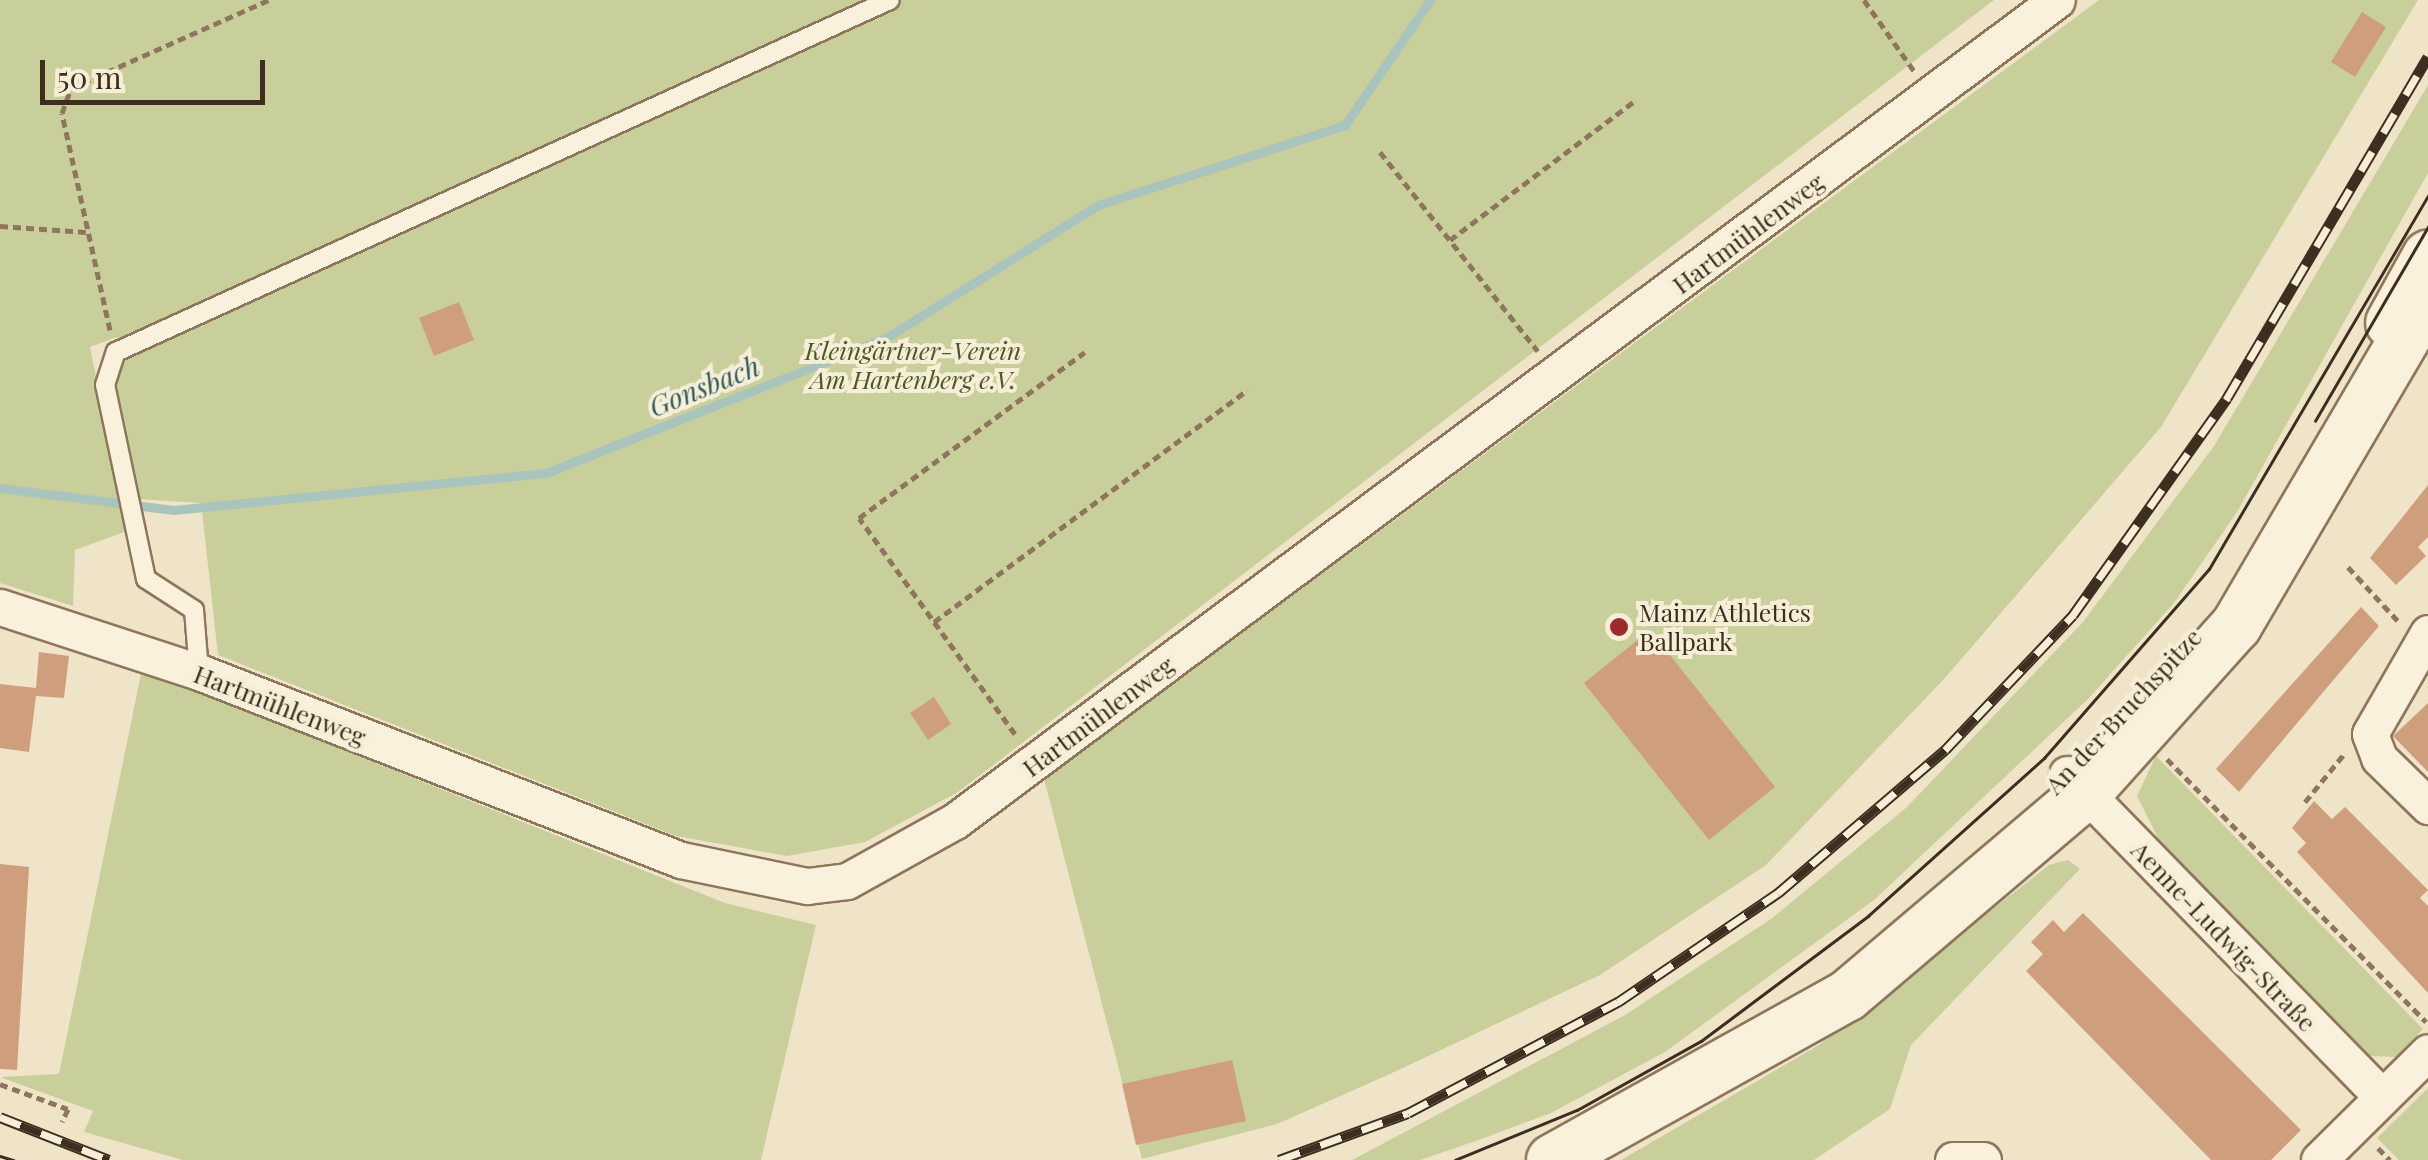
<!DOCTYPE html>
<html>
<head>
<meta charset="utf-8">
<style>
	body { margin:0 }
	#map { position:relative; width:2428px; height:1160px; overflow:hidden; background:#f0e4c8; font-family:"Playfair Display",serif }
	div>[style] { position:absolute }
	.green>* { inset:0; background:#c9cf9b }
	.stream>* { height:9px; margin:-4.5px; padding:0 4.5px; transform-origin:4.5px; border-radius:4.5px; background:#a9c4bc }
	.building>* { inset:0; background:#cf9f7d }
	.path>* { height:5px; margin-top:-2.5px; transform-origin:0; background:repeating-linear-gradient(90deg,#8d765c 0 8px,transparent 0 13px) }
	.roads { filter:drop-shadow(2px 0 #8d765c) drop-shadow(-2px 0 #8d765c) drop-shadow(0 2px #8d765c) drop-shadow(0 -2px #8d765c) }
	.service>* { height:18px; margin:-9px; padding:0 9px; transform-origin:9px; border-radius:9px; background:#faf1dc }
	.minor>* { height:35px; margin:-17.5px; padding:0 17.5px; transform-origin:17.5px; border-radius:17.5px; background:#faf1dc }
	.secondary>* { height:50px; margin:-25px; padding:0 25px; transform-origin:25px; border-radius:25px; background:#faf1dc }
	.tram>* { height:2.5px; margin:-1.25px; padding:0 1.25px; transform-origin:1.25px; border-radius:1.25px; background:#3d2e20 }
	.rail>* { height:11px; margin-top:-5.5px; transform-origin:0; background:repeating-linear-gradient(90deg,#f7eed8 0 22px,#3d2e20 0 44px); box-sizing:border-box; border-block:2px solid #3d2e20 }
	.dots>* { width:28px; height:28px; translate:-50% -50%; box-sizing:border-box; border:5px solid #f7eed8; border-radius:50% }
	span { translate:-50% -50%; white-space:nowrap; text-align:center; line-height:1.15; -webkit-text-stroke:8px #f7eed8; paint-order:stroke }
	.street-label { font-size:25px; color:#3d2e20 }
	.park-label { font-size:25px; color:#4d5a26; font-style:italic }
	.poi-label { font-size:25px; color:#3d2e20 }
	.left { translate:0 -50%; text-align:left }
	.water-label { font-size:28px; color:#2f5d5a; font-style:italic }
	.scale { position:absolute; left:40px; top:60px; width:225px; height:45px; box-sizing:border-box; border:5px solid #3d2e20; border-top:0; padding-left:12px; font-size:30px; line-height:35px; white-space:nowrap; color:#3d2e20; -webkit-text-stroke:8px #f7eed8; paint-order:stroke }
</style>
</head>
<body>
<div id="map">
	<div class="green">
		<div style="clip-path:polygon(0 0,1994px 0,958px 792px,865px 842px,787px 856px,676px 836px,218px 655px,201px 503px,136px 499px,111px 381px,117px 337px,90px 347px,127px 531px,75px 550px,73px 606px,0 583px)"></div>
		<div style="clip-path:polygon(2099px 0,2418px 0,2161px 427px,1945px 678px,1766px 865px,1600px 975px,1390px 1074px,1277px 1124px,1142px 1159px,1044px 779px)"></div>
		<div style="clip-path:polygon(2428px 85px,2428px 173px,2237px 512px,2174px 603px,2088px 699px,1874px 900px,1665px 1052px,1551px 1113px,1473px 1142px,1420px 1160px,1352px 1160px,1625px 1015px,1771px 919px,1907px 807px,2083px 622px,2214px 446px)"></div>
		<div style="clip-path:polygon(142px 669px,725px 903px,816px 925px,761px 1160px,183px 1160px,84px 1132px,93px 1111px,0 1077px,59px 1074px)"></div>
		<div style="clip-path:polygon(2156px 756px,2423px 1029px,2396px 1057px,2370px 1056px,2159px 840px,2137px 796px)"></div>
		<div style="clip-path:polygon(2068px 860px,2080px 869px,1911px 1045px,1890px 1109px,1814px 1160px,1621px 1160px,1819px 1045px,2049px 865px)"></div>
		<div style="clip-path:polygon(2428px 1088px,2428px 1160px,2399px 1160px,2377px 1138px)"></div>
	</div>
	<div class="stream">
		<div style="left:0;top:488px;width:175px;rotate:7.2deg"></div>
		<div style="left:174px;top:510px;width:374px;rotate:-5.7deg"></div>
		<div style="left:546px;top:473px;width:366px;rotate:-21.7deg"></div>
		<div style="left:886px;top:338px;width:250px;rotate:-32.1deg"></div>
		<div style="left:1098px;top:205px;width:260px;rotate:-17.9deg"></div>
		<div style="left:1345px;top:125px;width:151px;rotate:-55.8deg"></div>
	</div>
	<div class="building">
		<div style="clip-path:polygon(2362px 12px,2386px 27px,2355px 77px,2331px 62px)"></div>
		<div style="clip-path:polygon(459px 302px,474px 340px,434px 356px,419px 318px)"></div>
		<div style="clip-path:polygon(2428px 485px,2428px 537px,2418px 547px,2426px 556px,2396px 585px,2370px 558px)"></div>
		<div style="clip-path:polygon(2361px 607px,2379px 626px,2239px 792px,2216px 769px)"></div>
		<div style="clip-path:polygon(1650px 630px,1775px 787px,1709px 840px,1584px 683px)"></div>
		<div style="clip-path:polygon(39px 652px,69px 656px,64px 698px,36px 696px,29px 752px,0 748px,0 684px,36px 688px)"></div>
		<div style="clip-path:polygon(934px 697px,951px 724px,928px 740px,910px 713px)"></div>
		<div style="clip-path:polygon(2428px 703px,2428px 772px,2393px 736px)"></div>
		<div style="clip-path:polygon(2314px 801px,2332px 819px,2345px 807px,2428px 890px,2420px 898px,2428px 906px,2428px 993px,2297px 852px,2306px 843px,2292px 828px)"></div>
		<div style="clip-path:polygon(0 864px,29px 867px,17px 1070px,0 1069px)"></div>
		<div style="clip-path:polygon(2083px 913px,2301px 1130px,2271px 1160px,2211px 1160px,2026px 971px,2043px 954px,2031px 942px,2053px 920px,2064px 932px)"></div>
		<div style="clip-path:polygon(1232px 1060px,1246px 1121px,1136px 1145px,1122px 1084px)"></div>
	</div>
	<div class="path">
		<div style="left:1864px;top:0;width:87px;rotate:54.8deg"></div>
		<div style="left:1380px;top:152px;width:254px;rotate:51.6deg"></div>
		<div style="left:0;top:226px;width:86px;rotate:4deg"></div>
		<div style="left:1450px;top:240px;width:229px;rotate:-37deg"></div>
		<div style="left:110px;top:330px;width:222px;rotate:-102.5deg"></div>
		<div style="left:62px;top:113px;width:27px;rotate:-70deg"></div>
		<div style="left:71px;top:88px;width:217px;rotate:-24deg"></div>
		<div style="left:2348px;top:567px;width:74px;rotate:47.2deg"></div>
		<div style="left:934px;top:622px;width:390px;rotate:-36.5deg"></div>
		<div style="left:1015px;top:734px;width:266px;rotate:-125.8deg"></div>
		<div style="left:859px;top:518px;width:280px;rotate:-36.3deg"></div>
		<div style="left:2167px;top:759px;width:369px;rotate:45.4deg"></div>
		<div style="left:2305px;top:802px;width:63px;rotate:-50.8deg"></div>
		<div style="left:0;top:1084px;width:72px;rotate:20.2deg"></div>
		<div style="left:68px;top:1109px;width:14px;rotate:115deg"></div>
		<div style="left:2378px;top:1148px;width:17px;rotate:45deg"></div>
	</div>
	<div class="roads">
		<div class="service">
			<div style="left:199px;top:672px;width:62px;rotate:-94.6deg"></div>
			<div style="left:194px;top:610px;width:57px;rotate:-147.1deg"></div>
			<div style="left:146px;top:579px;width:198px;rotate:-101.9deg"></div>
			<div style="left:105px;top:385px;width:35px;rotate:-72deg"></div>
			<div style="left:116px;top:352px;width:850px;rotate:-24.46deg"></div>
		</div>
		<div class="minor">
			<div style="left:0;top:607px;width:209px;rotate:18.1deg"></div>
			<div style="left:199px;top:672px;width:517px;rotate:21.31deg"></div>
			<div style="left:681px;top:860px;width:129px;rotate:11.7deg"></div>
			<div style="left:807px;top:886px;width:40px;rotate:-7.1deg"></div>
			<div style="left:847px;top:881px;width:124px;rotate:-29.1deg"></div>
			<div style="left:955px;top:821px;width:1374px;rotate:-36.69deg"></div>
			<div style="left:2428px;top:633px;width:116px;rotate:119.9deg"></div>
			<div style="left:2370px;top:734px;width:26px;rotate:69deg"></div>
			<div style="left:2379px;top:758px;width:69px;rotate:44.4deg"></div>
			<div style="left:2067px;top:774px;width:451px;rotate:45.7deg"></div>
			<div style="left:1953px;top:1160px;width:30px"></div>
			<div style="left:2319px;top:1160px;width:153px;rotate:-44.7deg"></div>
		</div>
		<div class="secondary">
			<div style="left:2391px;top:323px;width:77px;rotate:-61.1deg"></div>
			<div style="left:1552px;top:1160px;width:338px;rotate:-29.1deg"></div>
			<div style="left:1847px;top:996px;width:312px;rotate:-40.3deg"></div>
			<div style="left:2085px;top:794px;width:226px;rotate:-48.1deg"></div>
			<div style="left:2236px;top:626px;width:379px;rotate:-59.6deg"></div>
		</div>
	</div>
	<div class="tram">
		<div style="left:2315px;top:421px;width:225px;rotate:-59.8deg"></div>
		<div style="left:0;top:1156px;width:14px;rotate:17deg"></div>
		<div style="left:1455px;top:1160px;width:132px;rotate:-22.3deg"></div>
		<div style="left:1577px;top:1110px;width:142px;rotate:-29.1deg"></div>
		<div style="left:1701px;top:1041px;width:209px;rotate:-36.8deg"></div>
		<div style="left:1868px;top:916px;width:237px;rotate:-41.9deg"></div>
		<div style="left:2044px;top:758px;width:251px;rotate:-48.9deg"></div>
		<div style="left:2209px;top:569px;width:433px;rotate:-59.6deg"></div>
	</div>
	<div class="rail">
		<div style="left:0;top:1117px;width:117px;rotate:21.5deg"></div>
		<div style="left:1279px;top:1160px;width:137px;rotate:-20deg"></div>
		<div style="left:1408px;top:1113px;width:238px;rotate:-27.9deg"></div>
		<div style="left:1618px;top:1002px;width:194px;rotate:-34.3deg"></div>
		<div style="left:1778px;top:893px;width:220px;rotate:-40.6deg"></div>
		<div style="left:1945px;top:750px;width:186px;rotate:-46.5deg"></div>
		<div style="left:2073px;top:615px;width:266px;rotate:-54.6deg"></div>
		<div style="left:2227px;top:398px;width:396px;rotate:-59.5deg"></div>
	</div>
	<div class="dots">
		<div style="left:1619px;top:627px;background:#9e2a2b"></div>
	</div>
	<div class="street-label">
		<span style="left:1748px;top:233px;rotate:-37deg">Hartmühlenweg</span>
		<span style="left:280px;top:705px;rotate:21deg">Hartmühlenweg</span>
		<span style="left:2123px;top:711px;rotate:-47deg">An der Bruchspitze</span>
		<span style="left:1098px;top:716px;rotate:-37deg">Hartmühlenweg</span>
		<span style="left:2224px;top:936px;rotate:46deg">Aenne-Ludwig-Straße</span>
	</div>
	<div class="park-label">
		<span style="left:913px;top:365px">Kleingärtner-Verein<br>Am Hartenberg e.V.</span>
	</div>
	<div class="poi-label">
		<span class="left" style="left:1639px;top:627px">Mainz Athletics<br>Ballpark</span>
	</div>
	<div class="water-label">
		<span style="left:704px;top:386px;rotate:-22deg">Gonsbach</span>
	</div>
	<div class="scale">50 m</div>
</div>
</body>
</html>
